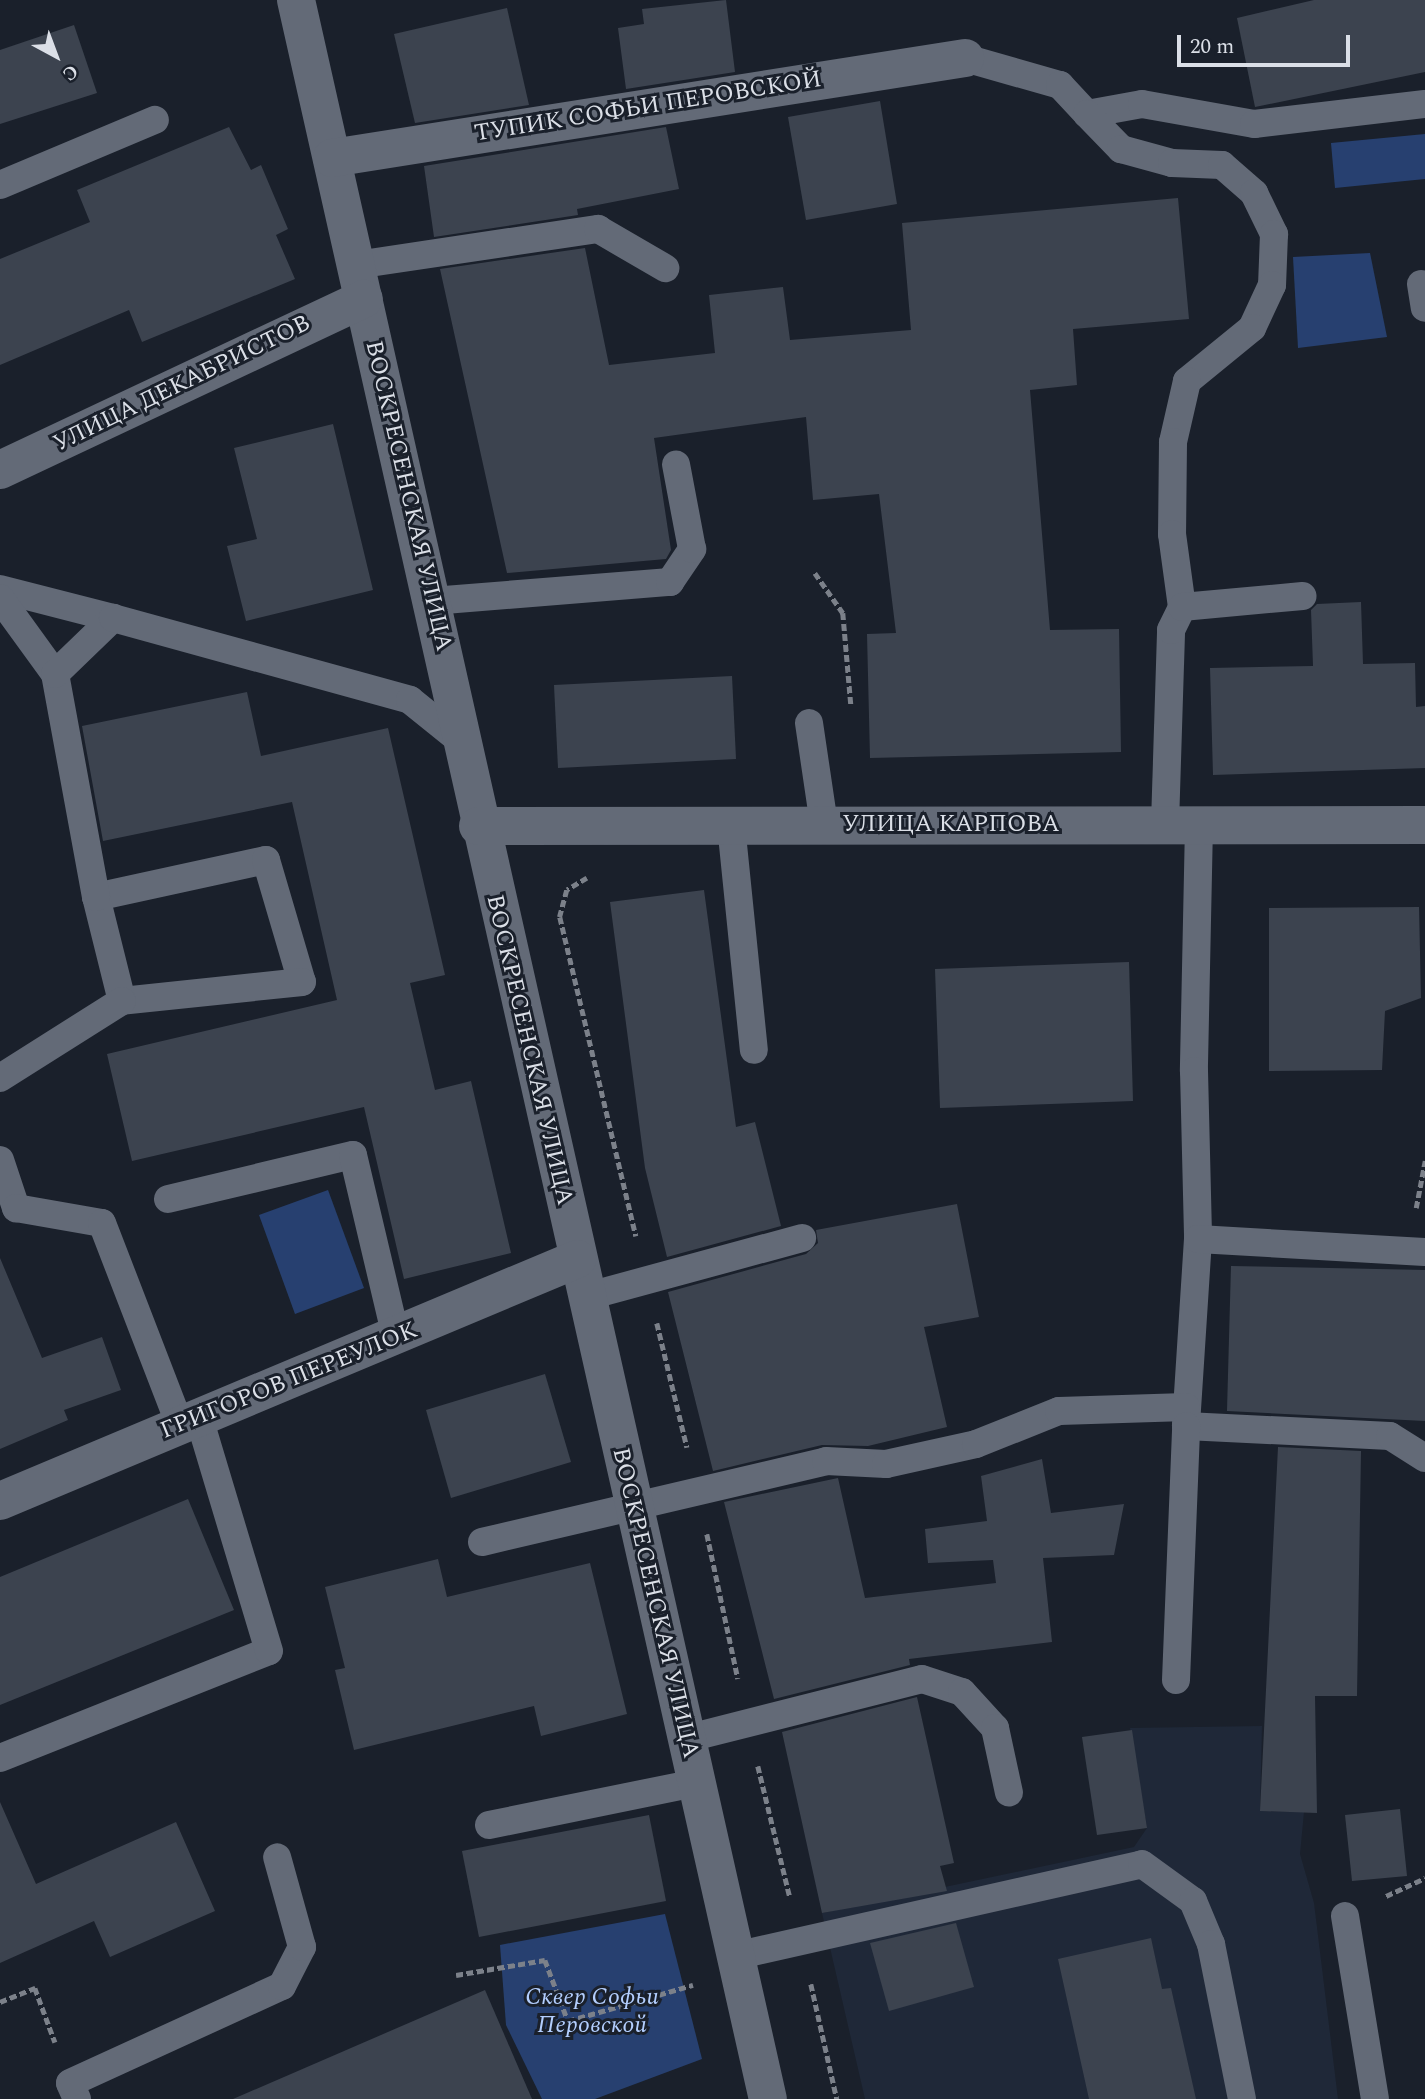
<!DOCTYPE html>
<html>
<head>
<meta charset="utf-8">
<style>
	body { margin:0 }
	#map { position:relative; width:1425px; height:2099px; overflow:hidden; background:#1a202b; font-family:Spectral,serif }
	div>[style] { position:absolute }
	.built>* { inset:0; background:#1f2838 }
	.green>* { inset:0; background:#274070 }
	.building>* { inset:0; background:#3c434f }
	.path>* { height:4.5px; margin-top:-2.25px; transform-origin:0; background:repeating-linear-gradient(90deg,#7c818a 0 7px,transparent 0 10.5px) }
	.service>* { height:28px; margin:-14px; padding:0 14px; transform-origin:14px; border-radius:14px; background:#636a77 }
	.minor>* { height:38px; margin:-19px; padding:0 19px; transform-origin:19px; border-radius:19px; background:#636a77 }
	span { translate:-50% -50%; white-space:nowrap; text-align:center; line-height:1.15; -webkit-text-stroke:6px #1a202b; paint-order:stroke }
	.street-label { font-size:24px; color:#dbdfe7 }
	.park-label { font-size:24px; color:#b3cefe; font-style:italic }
	.north { position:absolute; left:21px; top:21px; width:70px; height:70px; -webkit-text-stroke:5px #1a202b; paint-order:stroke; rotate:139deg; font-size:19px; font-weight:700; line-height:28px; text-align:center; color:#dbdfe7 }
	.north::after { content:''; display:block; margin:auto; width:24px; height:32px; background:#dbdfe7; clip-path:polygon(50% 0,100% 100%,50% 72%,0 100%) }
	.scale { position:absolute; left:1177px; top:35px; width:173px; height:32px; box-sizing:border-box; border:4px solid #dbdfe7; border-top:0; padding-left:9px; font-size:21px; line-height:24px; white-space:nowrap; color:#dbdfe7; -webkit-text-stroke:5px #1a202b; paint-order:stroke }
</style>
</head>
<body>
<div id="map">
	<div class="built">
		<div style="clip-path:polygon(1262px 1726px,1260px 1811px,1304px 1812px,1300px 1854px,1314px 1903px,1338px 2099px,865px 2099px,822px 1913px,1134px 1847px,1147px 1828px,1130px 1728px)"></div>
	</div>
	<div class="green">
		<div style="clip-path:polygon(1425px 134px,1425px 179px,1335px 188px,1331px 143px)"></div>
		<div style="clip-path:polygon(1370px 253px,1387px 337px,1298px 348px,1293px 257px)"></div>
		<div style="clip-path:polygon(328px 1190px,364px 1288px,295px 1314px,259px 1215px)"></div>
		<div style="clip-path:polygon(665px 1914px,702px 2059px,595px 2099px,542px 2099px,506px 2025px,500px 1945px)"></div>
	</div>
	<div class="building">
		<div style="clip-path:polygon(726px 0,735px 72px,626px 89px,618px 28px,644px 24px,642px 9px)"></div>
		<div style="clip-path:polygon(1314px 0,1425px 0,1425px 72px,1255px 107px,1237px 18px)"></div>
		<div style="clip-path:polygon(507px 8px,529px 105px,415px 123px,394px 34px)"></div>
		<div style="clip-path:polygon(74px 25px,97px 93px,0 124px,0 50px)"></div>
		<div style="clip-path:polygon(880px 101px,897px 204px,806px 220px,788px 117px)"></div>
		<div style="clip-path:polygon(229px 127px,251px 170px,261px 165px,288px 229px,276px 235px,295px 279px,142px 342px,129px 310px,0 365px,0 259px,90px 222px,77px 190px)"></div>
		<div style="clip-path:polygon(666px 127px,679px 189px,577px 209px,578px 215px,434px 237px,424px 166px)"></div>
		<div style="clip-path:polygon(1178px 198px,1189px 319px,1073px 329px,1077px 385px,1030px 390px,1050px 630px,1119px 629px,1121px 752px,870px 758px,867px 634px,896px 633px,879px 494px,813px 500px,806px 417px,654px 438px,671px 550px,666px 559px,507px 573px,440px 269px,585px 248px,609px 365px,715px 353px,709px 295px,783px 287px,790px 340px,911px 330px,902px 223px)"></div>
		<div style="clip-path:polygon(333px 424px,373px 590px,246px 621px,227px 546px,257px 539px,234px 448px)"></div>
		<div style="clip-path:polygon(1361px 602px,1363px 664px,1415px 663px,1416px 707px,1425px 706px,1425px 768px,1213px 775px,1210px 668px,1313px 666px,1311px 610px,1317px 604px)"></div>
		<div style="clip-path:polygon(732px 676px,736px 759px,558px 768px,554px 685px)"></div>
		<div style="clip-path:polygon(247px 692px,261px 756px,388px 728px,445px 975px,410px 983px,435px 1090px,471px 1081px,511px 1253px,404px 1279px,364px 1107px,132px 1161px,107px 1054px,337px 1000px,292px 802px,103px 841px,82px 726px)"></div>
		<div style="clip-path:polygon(704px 890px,736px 1127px,755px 1122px,781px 1226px,667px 1257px,645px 1168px,610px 902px)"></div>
		<div style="clip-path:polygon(1419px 907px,1421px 998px,1385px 1011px,1382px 1070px,1269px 1071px,1269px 908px)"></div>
		<div style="clip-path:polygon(1129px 962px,1133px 1101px,940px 1108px,935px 969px)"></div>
		<div style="clip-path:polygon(957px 1204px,979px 1317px,924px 1327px,947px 1427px,868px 1446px,822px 1445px,713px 1471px,668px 1292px,806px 1254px,818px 1243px,816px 1230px)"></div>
		<div style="clip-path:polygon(0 1258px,42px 1358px,102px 1337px,121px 1390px,64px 1410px,68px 1420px,0 1449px)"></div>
		<div style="clip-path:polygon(1231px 1266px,1425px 1270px,1425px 1421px,1227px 1411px)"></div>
		<div style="clip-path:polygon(545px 1374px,571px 1462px,451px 1498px,426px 1410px)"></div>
		<div style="clip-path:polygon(1278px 1447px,1361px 1451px,1357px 1696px,1315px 1696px,1317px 1813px,1260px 1811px)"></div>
		<div style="clip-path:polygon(1042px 1459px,1051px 1513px,1124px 1504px,1114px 1555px,1043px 1558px,1052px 1642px,909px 1659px,910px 1665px,774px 1699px,724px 1502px,838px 1478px,865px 1598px,996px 1583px,993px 1560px,928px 1563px,925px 1529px,987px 1521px,981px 1476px)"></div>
		<div style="clip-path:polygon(188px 1499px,234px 1610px,0 1705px,0 1577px)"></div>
		<div style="clip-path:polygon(438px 1559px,447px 1597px,590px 1563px,627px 1714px,541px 1736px,534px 1706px,354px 1750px,335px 1670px,345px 1668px,325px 1587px)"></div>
		<div style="clip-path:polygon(917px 1697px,954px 1863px,940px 1866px,947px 1891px,822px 1913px,782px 1732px)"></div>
		<div style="clip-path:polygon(1132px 1730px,1147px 1828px,1097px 1835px,1082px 1737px)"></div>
		<div style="clip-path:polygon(0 1802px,36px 1884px,176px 1822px,215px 1911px,110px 1957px,94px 1921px,0 1963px)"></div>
		<div style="clip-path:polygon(1400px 1809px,1407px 1876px,1352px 1881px,1345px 1815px)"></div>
		<div style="clip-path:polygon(649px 1815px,666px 1901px,479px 1937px,462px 1851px)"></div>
		<div style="clip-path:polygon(956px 1923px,974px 1987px,889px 2011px,870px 1943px)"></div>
		<div style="clip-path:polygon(1151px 1938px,1162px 1989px,1171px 1988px,1196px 2099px,1089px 2099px,1058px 1959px)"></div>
		<div style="clip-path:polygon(485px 1990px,532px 2099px,233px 2099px)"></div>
	</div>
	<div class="path">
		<div style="left:815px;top:573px;width:49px;rotate:55deg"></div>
		<div style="left:843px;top:613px;width:92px;rotate:85deg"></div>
		<div style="left:587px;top:878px;width:23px;rotate:149deg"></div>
		<div style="left:567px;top:890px;width:28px;rotate:105deg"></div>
		<div style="left:560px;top:917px;width:328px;rotate:76.6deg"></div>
		<div style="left:1416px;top:1208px;width:48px;rotate:-79.2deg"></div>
		<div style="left:657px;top:1323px;width:128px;rotate:76.4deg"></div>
		<div style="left:707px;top:1534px;width:148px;rotate:77.9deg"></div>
		<div style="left:758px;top:1766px;width:135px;rotate:76.3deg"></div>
		<div style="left:1386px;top:1896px;width:43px;rotate:-24.8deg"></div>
		<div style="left:456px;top:1975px;width:90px;rotate:-9.6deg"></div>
		<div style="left:545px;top:1960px;width:65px;rotate:69.3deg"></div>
		<div style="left:568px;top:2021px;width:130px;rotate:-16.1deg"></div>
		<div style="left:811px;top:1984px;width:118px;rotate:77.3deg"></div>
		<div style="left:0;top:2002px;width:38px;rotate:-22deg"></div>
		<div style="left:35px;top:1988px;width:58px;rotate:69.7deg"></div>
	</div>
	<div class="service">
		<div style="left:965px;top:58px;width:99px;rotate:15.9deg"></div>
		<div style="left:1060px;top:85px;width:40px;rotate:47deg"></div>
		<div style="left:1087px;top:114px;width:56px;rotate:-10.3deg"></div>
		<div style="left:1142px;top:104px;width:114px;rotate:10.1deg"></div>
		<div style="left:1254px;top:124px;width:172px;rotate:-6.7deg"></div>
		<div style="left:1087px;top:114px;width:49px;rotate:45.8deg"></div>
		<div style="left:1121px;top:149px;width:53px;rotate:15.4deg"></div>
		<div style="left:1172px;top:163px;width:50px;rotate:2.3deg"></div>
		<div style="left:1222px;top:165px;width:43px;rotate:41.2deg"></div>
		<div style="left:1254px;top:193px;width:46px;rotate:64deg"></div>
		<div style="left:1274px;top:234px;width:51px;rotate:92.2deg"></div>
		<div style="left:1272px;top:285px;width:47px;rotate:114.9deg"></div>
		<div style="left:1252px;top:328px;width:84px;rotate:140.8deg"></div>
		<div style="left:1187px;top:381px;width:63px;rotate:102.9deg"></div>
		<div style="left:1173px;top:442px;width:92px;rotate:90.6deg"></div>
		<div style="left:1172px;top:534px;width:74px;rotate:82.2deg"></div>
		<div style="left:0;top:185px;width:168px;rotate:-22.8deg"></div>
		<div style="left:356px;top:265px;width:245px;rotate:-8.5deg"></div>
		<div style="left:598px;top:229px;width:78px;rotate:30.2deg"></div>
		<div style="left:1421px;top:284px;width:24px;rotate:81deg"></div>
		<div style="left:0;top:589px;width:117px;rotate:14.4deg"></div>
		<div style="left:0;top:598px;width:94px;rotate:54.1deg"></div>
		<div style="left:432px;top:601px;width:239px;rotate:-4.6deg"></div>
		<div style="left:670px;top:582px;width:40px;rotate:-56deg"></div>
		<div style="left:692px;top:549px;width:86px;rotate:-100.7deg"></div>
		<div style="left:809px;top:723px;width:103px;rotate:81.6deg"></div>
		<div style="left:1165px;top:824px;width:194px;rotate:-88.2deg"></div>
		<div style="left:1171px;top:630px;width:25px;rotate:-64deg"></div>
		<div style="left:1182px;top:607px;width:121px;rotate:-5.2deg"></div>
		<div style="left:731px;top:825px;width:226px;rotate:84.2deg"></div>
		<div style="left:1199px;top:825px;width:246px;rotate:91.2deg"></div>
		<div style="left:1194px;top:1071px;width:168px;rotate:88.6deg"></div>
		<div style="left:1198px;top:1239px;width:187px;rotate:93.7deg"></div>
		<div style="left:1186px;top:1426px;width:204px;rotate:2.8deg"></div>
		<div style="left:1390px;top:1436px;width:41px;rotate:32.2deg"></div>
		<div style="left:96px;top:897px;width:174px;rotate:-12.3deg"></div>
		<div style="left:266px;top:860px;width:127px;rotate:73.6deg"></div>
		<div style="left:302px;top:982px;width:181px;rotate:174deg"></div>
		<div style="left:122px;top:1001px;width:107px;rotate:-104deg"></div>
		<div style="left:96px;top:897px;width:227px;rotate:-100.4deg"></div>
		<div style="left:55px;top:674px;width:81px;rotate:-44deg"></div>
		<div style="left:113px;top:618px;width:308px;rotate:15.4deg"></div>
		<div style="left:410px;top:700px;width:67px;rotate:38.9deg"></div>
		<div style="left:0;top:1078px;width:144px;rotate:-32.3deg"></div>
		<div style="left:0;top:1160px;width:51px;rotate:71.6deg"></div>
		<div style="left:16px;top:1208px;width:87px;rotate:9.9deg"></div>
		<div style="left:102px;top:1223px;width:217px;rotate:68.9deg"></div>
		<div style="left:168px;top:1199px;width:190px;rotate:-13.4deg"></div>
		<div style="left:353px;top:1155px;width:187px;rotate:76.7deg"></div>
		<div style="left:1198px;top:1239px;width:227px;rotate:3.3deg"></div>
		<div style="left:585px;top:1297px;width:225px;rotate:-15.2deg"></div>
		<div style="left:482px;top:1542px;width:353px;rotate:-13.2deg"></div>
		<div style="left:826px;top:1461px;width:60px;rotate:2.9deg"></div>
		<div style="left:886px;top:1464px;width:92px;rotate:-12.5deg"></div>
		<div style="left:976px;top:1444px;width:89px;rotate:-21.7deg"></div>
		<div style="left:1059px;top:1411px;width:127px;rotate:-1.8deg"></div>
		<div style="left:1176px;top:1680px;width:254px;rotate:-87.7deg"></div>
		<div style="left:685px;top:1739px;width:244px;rotate:-14.2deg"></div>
		<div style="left:922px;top:1679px;width:42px;rotate:18deg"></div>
		<div style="left:962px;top:1692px;width:49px;rotate:47.5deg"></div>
		<div style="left:995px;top:1728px;width:66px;rotate:77.8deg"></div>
		<div style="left:0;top:1758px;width:289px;rotate:-21.7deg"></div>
		<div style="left:269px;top:1651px;width:244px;rotate:-106.7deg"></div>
		<div style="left:489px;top:1825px;width:210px;rotate:-11.5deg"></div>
		<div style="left:1345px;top:1916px;width:185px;rotate:80.7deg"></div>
		<div style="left:735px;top:1956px;width:417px;rotate:-12.7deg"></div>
		<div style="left:1142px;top:1864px;width:63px;rotate:36deg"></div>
		<div style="left:1193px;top:1901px;width:47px;rotate:67.3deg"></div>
		<div style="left:1211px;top:1944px;width:158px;rotate:78.7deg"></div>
		<div style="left:77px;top:2099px;width:17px;rotate:-114deg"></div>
		<div style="left:70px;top:2083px;width:233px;rotate:-24.6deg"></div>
		<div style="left:282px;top:1986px;width:44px;rotate:-62.9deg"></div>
		<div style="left:302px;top:1947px;width:93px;rotate:-105.5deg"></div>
	</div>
	<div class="minor">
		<div style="left:296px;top:0;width:2151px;rotate:77.33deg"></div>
		<div style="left:332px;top:158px;width:641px;rotate:-8.98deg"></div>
		<div style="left:0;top:470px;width:402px;rotate:-25.2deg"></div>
		<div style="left:478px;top:826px;width:947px;rotate:-0.06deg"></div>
		<div style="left:0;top:1501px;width:626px;rotate:-22.75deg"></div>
	</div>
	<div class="street-label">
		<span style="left:648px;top:107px;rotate:-9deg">ТУПИК СОФЬИ ПЕРОВСКОЙ</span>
		<span style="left:182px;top:384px;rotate:-26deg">УЛИЦА ДЕКАБРИСТОВ</span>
		<span style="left:408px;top:496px;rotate:77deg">ВОСКРЕСЕНСКАЯ УЛИЦА</span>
		<span style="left:951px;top:825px">УЛИЦА КАРПОВА</span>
		<span style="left:529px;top:1050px;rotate:77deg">ВОСКРЕСЕНСКАЯ УЛИЦА</span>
		<span style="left:289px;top:1381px;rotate:-22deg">ГРИГОРОВ ПЕРЕУЛОК</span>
		<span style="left:655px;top:1603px;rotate:77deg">ВОСКРЕСЕНСКАЯ УЛИЦА</span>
	</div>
	<div class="park-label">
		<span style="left:592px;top:2012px">Сквер Софьи<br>Перовской</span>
	</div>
	<div class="north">С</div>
	<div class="scale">20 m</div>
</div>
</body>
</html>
